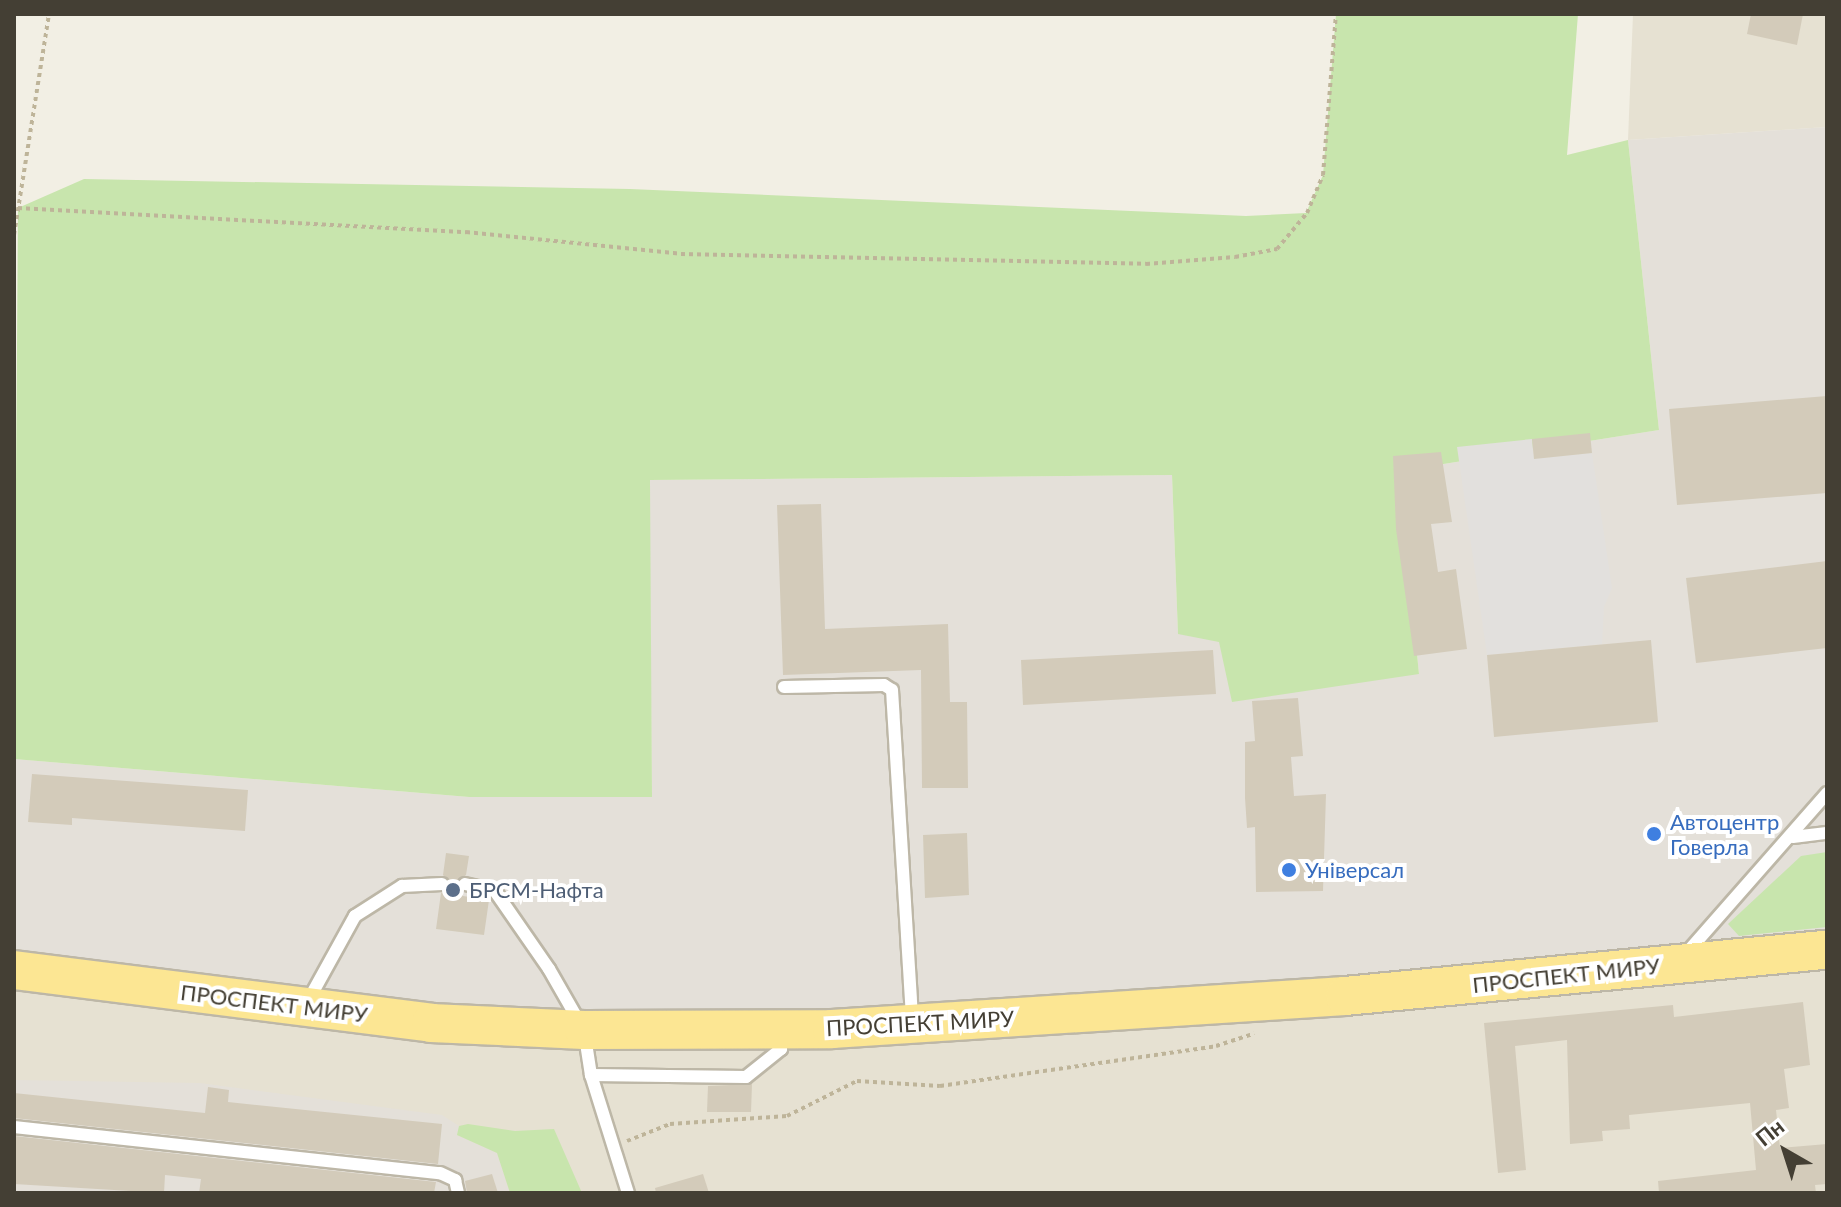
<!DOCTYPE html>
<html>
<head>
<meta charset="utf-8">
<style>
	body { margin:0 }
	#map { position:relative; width:1841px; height:1207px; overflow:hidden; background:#f2efe4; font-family:Lato,sans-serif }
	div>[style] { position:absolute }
	.residential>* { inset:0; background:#e6e1d2 }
	.industrial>* { inset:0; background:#e4e0d9 }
	.green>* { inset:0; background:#c8e5ad }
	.parking>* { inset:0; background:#e2e0dd }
	.building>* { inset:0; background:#d3cbba }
	.path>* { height:4px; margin-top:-2px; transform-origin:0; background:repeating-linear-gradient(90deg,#beb499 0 4px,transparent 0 8px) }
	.roads { filter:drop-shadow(2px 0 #bdb7a7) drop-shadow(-2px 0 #bdb7a7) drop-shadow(0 2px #bdb7a7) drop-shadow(0 -2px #bdb7a7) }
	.service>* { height:12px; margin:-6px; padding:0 6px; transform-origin:6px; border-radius:6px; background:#fff }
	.primary>* { height:38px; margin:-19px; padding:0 19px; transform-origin:19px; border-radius:19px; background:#fce693 }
	.dots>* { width:22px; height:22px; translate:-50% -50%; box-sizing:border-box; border:4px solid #fff; border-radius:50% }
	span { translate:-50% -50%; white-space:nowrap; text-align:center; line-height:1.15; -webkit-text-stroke:8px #fff; paint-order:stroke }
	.shop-label { font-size:22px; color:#366cbe }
	.left { translate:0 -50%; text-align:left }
	.service-label { font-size:22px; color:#4e5e75 }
	.street-label { font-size:22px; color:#443f34 }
	.frame { position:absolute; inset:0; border:16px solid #443f34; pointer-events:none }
	.north { position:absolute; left:1745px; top:1111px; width:80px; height:80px; -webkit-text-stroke:6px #fff; paint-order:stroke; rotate:321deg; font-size:22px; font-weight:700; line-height:32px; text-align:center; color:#443f34 }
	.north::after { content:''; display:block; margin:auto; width:28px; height:36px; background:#443f34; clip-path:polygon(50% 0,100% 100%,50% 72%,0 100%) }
</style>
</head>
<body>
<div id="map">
	<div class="residential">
		<div style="clip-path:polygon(1633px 14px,1827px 14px,1827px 127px,1628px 140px)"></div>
		<div style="clip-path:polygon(1827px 960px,1827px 1193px,14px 1193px,14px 981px)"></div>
	</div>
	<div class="industrial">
		<div style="clip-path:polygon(1827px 127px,1827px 939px,831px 1019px,432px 1013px,14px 960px,14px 759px,469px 797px,652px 797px,649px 480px,1172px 475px,1178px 633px,1419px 674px,1399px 471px,1659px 430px,1628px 140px)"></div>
		<div style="clip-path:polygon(14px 1080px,200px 1083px,442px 1115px,459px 1126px,457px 1135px,497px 1153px,510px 1193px,14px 1193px)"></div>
	</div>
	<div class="green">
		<div style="clip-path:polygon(1336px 14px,1578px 14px,1567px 155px,1628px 140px,1659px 430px,1399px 471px,1419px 674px,1232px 702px,1219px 642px,1178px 634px,1172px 475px,650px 480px,652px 797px,469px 797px,14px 759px,18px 208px,84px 179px,630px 189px,1246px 216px,1306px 213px,1323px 175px)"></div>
		<div style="clip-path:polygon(1827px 852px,1827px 927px,1739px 936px,1728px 924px,1801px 856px)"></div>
		<div style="clip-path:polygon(468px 1124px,515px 1131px,554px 1129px,582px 1193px,510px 1193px,497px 1153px,457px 1135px,459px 1126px)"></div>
	</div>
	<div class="parking">
		<div style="clip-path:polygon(1532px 439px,1534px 459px,1592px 453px,1612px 588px,1604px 607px,1602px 644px,1487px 655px,1457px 447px)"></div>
	</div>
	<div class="building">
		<div style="clip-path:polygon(1751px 14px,1803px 14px,1797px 45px,1747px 34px)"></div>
		<div style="clip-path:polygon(1827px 396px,1827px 493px,1677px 505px,1669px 409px)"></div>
		<div style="clip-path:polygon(1590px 433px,1592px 453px,1534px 459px,1532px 439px)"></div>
		<div style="clip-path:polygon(1441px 452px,1452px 522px,1431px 524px,1438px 572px,1456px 569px,1467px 649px,1414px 656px,1396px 529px,1393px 456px)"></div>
		<div style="clip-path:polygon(821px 504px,825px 629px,948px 624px,950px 702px,967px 702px,968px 788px,922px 788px,921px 670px,783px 675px,777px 505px)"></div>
		<div style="clip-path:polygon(1827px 561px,1827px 648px,1696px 663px,1686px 578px)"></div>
		<div style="clip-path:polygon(1651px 640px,1658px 722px,1494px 737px,1487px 655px)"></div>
		<div style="clip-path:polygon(1213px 650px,1216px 694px,1023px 705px,1021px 660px)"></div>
		<div style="clip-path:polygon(1298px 698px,1303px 756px,1291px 757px,1294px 796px,1326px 794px,1323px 891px,1256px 892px,1255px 827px,1247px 828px,1245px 798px,1245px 742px,1255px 741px,1252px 701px)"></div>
		<div style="clip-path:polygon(32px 774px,248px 790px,245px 831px,72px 818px,72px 825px,28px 822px)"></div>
		<div style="clip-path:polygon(967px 833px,969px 895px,925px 898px,923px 835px)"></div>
		<div style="clip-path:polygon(446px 853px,469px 856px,466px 875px,456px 883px,463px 896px,489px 900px,484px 935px,436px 929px,441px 893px,451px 884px,443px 875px)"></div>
		<div style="clip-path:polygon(1803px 1002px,1810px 1065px,1784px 1069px,1789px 1108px,1776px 1110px,1780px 1148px,1827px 1144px,1827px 1184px,1815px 1185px,1816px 1193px,1659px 1193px,1658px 1181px,1756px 1170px,1750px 1103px,1629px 1115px,1630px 1129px,1602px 1131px,1603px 1141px,1570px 1144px,1567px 1040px,1515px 1046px,1526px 1170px,1498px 1173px,1484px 1023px,1673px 1005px,1674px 1017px)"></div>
		<div style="clip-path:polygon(752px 1084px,751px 1112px,707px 1112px,708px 1086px)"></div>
		<div style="clip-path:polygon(208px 1087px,229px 1090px,228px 1102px,442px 1124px,438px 1164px,14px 1118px,14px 1093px,205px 1113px)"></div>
		<div style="clip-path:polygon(14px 1136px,436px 1182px,434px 1193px,199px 1193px,201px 1179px,165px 1175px,164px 1193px,14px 1184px)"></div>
		<div style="clip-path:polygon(492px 1174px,498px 1193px,467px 1193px,465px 1181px)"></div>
		<div style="clip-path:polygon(703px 1174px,709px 1193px,656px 1193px,655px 1188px)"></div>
	</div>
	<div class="path">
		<div style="left:18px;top:208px;width:449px;rotate:3.1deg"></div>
		<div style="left:466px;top:232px;width:216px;rotate:5.8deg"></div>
		<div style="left:681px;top:254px;width:465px;rotate:1.2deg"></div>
		<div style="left:1146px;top:264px;width:89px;rotate:-4.5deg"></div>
		<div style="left:1235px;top:257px;width:43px;rotate:-10.8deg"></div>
		<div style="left:1277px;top:249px;width:47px;rotate:-50.2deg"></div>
		<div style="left:1307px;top:213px;width:41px;rotate:-67.2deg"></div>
		<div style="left:1323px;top:175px;width:162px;rotate:-85.4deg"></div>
		<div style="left:14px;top:235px;width:224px;rotate:-81deg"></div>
		<div style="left:627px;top:1141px;width:46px;rotate:-21.6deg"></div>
		<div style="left:670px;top:1124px;width:117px;rotate:-3.9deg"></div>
		<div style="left:787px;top:1116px;width:78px;rotate:-26.6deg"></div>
		<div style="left:857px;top:1081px;width:83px;rotate:3.4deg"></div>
		<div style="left:940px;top:1086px;width:279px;rotate:-8.2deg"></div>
		<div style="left:1216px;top:1046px;width:40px;rotate:-18deg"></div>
	</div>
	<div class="roads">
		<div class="service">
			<div style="left:784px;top:687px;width:100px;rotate:-1.1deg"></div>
			<div style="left:884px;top:685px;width:9px;rotate:32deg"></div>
			<div style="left:892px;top:690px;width:332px;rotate:86.5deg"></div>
			<div style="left:1793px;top:837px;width:34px;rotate:-7deg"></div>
			<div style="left:465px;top:884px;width:31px;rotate:13deg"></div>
			<div style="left:495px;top:891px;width:95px;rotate:55.3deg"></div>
			<div style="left:549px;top:969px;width:70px;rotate:60.2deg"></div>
			<div style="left:584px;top:1030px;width:46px;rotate:81.2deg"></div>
			<div style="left:591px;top:1075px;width:124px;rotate:72.6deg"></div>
			<div style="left:1684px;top:956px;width:217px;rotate:-48.7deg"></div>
			<div style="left:308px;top:1001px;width:97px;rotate:-61.1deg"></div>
			<div style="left:355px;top:916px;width:56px;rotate:-32.6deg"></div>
			<div style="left:402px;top:886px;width:40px;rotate:-2.9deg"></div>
			<div style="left:591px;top:1075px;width:155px;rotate:0.7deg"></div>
			<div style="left:746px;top:1077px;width:45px;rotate:-38.7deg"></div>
			<div style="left:781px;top:1049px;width:17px;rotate:-90deg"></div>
			<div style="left:14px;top:1127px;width:428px;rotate:6.2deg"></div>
			<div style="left:440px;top:1173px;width:17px;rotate:25deg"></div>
			<div style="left:455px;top:1180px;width:13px;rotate:77deg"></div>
		</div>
		<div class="primary">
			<div style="left:14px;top:970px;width:420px;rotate:7.2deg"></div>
			<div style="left:431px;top:1023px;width:153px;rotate:2.6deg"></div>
			<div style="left:584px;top:1030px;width:248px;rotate:-0.2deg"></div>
			<div style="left:832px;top:1029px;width:514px;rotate:-3.68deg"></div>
			<div style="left:1345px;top:996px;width:484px;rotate:-5.5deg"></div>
		</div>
	</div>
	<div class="dots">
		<div style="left:1654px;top:834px;background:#3f7fe0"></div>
		<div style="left:1289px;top:870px;background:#3f7fe0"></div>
		<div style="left:453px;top:890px;background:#5c6f8a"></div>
	</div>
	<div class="shop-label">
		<span class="left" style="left:1670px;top:834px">Автоцентр<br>Говерла</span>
		<span class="left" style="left:1305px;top:870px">Універсал</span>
	</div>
	<div class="service-label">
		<span class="left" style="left:469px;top:890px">БРСМ-Нафта</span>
	</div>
	<div class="street-label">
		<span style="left:1566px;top:975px;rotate:-6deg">ПРОСПЕКТ МИРУ</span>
		<span style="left:274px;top:1003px;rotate:7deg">ПРОСПЕКТ МИРУ</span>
		<span style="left:920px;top:1023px;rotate:-3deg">ПРОСПЕКТ МИРУ</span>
	</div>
	<div class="frame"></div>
	<div class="north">Пн</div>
</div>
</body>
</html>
